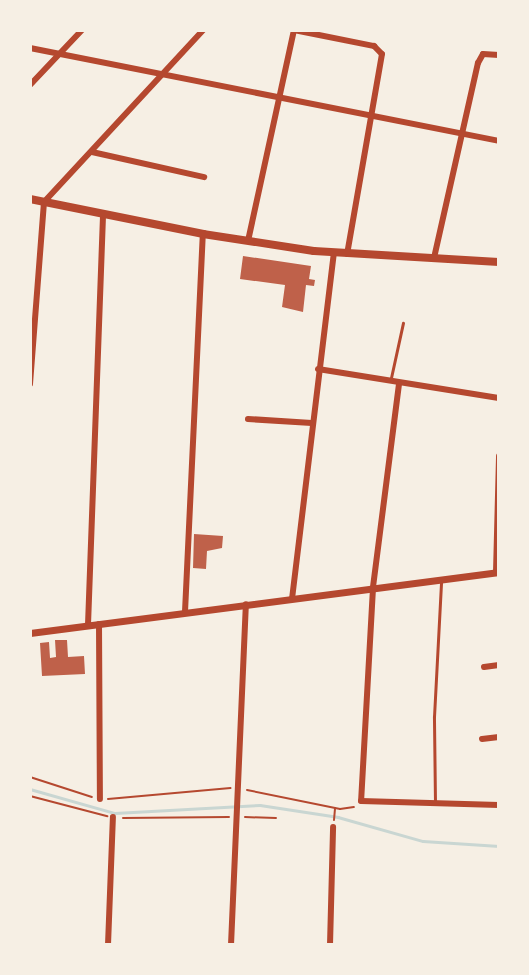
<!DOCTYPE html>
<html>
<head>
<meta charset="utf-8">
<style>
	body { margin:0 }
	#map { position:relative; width:529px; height:975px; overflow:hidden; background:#f6efe4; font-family:Montserrat,sans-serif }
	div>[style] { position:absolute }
	.stream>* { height:2.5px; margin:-1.25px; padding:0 1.25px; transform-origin:1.25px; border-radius:1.25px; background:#c9d6d2 }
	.building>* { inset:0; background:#bf614a }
	.path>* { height:2px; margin:-1px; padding:0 1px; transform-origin:1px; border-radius:1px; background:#b5482f }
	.service>* { height:2.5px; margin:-1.25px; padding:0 1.25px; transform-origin:1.25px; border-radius:1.25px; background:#b5482f }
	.minor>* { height:6px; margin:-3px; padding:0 3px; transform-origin:3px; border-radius:3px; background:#b5482f }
	.tertiary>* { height:7px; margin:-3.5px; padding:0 3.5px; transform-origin:3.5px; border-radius:3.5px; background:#b5482f }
	.secondary>* { height:8px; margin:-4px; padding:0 4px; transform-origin:4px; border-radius:4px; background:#b5482f }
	span { translate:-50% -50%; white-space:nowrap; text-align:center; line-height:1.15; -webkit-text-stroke:5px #f6efe4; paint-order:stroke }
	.frame { position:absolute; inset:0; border:32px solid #f6efe4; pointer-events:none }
</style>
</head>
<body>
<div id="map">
	<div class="stream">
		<div style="left:30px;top:789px;width:88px;rotate:15.8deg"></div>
		<div style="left:115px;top:813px;width:145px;rotate:-3.2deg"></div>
		<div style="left:260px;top:805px;width:79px;rotate:8.7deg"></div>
		<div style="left:338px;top:817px;width:88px;rotate:15.8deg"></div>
		<div style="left:423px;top:841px;width:76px;rotate:3.8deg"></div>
	</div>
	<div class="building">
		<div style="clip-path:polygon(243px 256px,311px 266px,309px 279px,315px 280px,314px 286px,306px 285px,303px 312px,282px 307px,285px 285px,240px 279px)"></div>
		<div style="clip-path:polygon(194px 534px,223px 536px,222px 548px,207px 551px,206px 569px,193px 568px)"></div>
		<div style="clip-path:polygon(55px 640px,67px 640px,68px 657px,84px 656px,85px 674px,42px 676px,40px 643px,49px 642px,50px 658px,56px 657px)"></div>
	</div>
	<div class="path">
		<div style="left:30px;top:777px;width:65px;rotate:17.9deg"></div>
		<div style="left:247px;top:790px;width:95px;rotate:11.5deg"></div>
		<div style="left:340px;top:809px;width:14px;rotate:-8deg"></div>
		<div style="left:30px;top:796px;width:80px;rotate:14.6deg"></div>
		<div style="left:108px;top:799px;width:123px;rotate:-5.1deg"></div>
		<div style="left:245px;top:817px;width:31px;rotate:2deg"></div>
		<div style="left:123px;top:818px;width:106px;rotate:-0.5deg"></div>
		<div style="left:334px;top:820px;width:12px;rotate:-85deg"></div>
	</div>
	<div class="service">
		<div style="left:391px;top:378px;width:56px;rotate:-77.7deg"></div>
		<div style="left:435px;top:803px;width:86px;rotate:-90.7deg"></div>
		<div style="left:434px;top:717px;width:134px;rotate:-87deg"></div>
	</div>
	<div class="minor">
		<div style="left:294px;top:30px;width:82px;rotate:11.3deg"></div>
		<div style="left:374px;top:46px;width:11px;rotate:45deg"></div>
		<div style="left:382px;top:54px;width:203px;rotate:99.9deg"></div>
		<div style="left:30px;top:48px;width:478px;rotate:11.2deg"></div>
		<div style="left:30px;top:85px;width:76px;rotate:-46.6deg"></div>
		<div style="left:92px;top:152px;width:115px;rotate:12.6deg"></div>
		<div style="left:248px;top:241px;width:216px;rotate:-77.7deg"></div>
		<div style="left:434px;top:258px;width:200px;rotate:-77.3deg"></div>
		<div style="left:478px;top:63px;width:10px;rotate:-61deg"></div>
		<div style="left:483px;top:54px;width:16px;rotate:4deg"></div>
		<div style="left:318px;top:369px;width:183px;rotate:9.1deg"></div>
		<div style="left:30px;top:384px;width:183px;rotate:-85.6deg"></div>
		<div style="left:44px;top:202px;width:234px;rotate:-47.2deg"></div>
		<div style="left:399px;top:384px;width:206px;rotate:97.3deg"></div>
		<div style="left:373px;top:588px;width:213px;rotate:93.2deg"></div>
		<div style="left:361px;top:801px;width:138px;rotate:1.7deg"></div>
		<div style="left:248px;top:419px;width:64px;rotate:3.6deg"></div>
		<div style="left:496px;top:572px;width:116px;rotate:-88.5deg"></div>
		<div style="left:292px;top:599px;width:349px;rotate:-83.1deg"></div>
		<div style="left:185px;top:612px;width:378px;rotate:-87.3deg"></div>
		<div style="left:99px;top:624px;width:175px;rotate:89.7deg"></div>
		<div style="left:88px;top:625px;width:411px;rotate:-87.9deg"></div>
		<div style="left:484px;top:667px;width:15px;rotate:-8deg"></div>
		<div style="left:482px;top:739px;width:17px;rotate:-7deg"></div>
		<div style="left:108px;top:945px;width:128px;rotate:-87.8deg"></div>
		<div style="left:231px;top:945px;width:341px;rotate:-87.5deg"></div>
		<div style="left:330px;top:945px;width:118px;rotate:-88.5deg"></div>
	</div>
	<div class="tertiary">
		<div style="left:30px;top:633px;width:473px;rotate:-7.4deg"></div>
	</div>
	<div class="secondary">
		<div style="left:30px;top:199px;width:177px;rotate:11.4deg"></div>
		<div style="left:203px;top:234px;width:112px;rotate:8.7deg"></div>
		<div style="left:314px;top:251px;width:185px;rotate:3.4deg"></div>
	</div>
	<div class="frame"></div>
</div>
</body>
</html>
